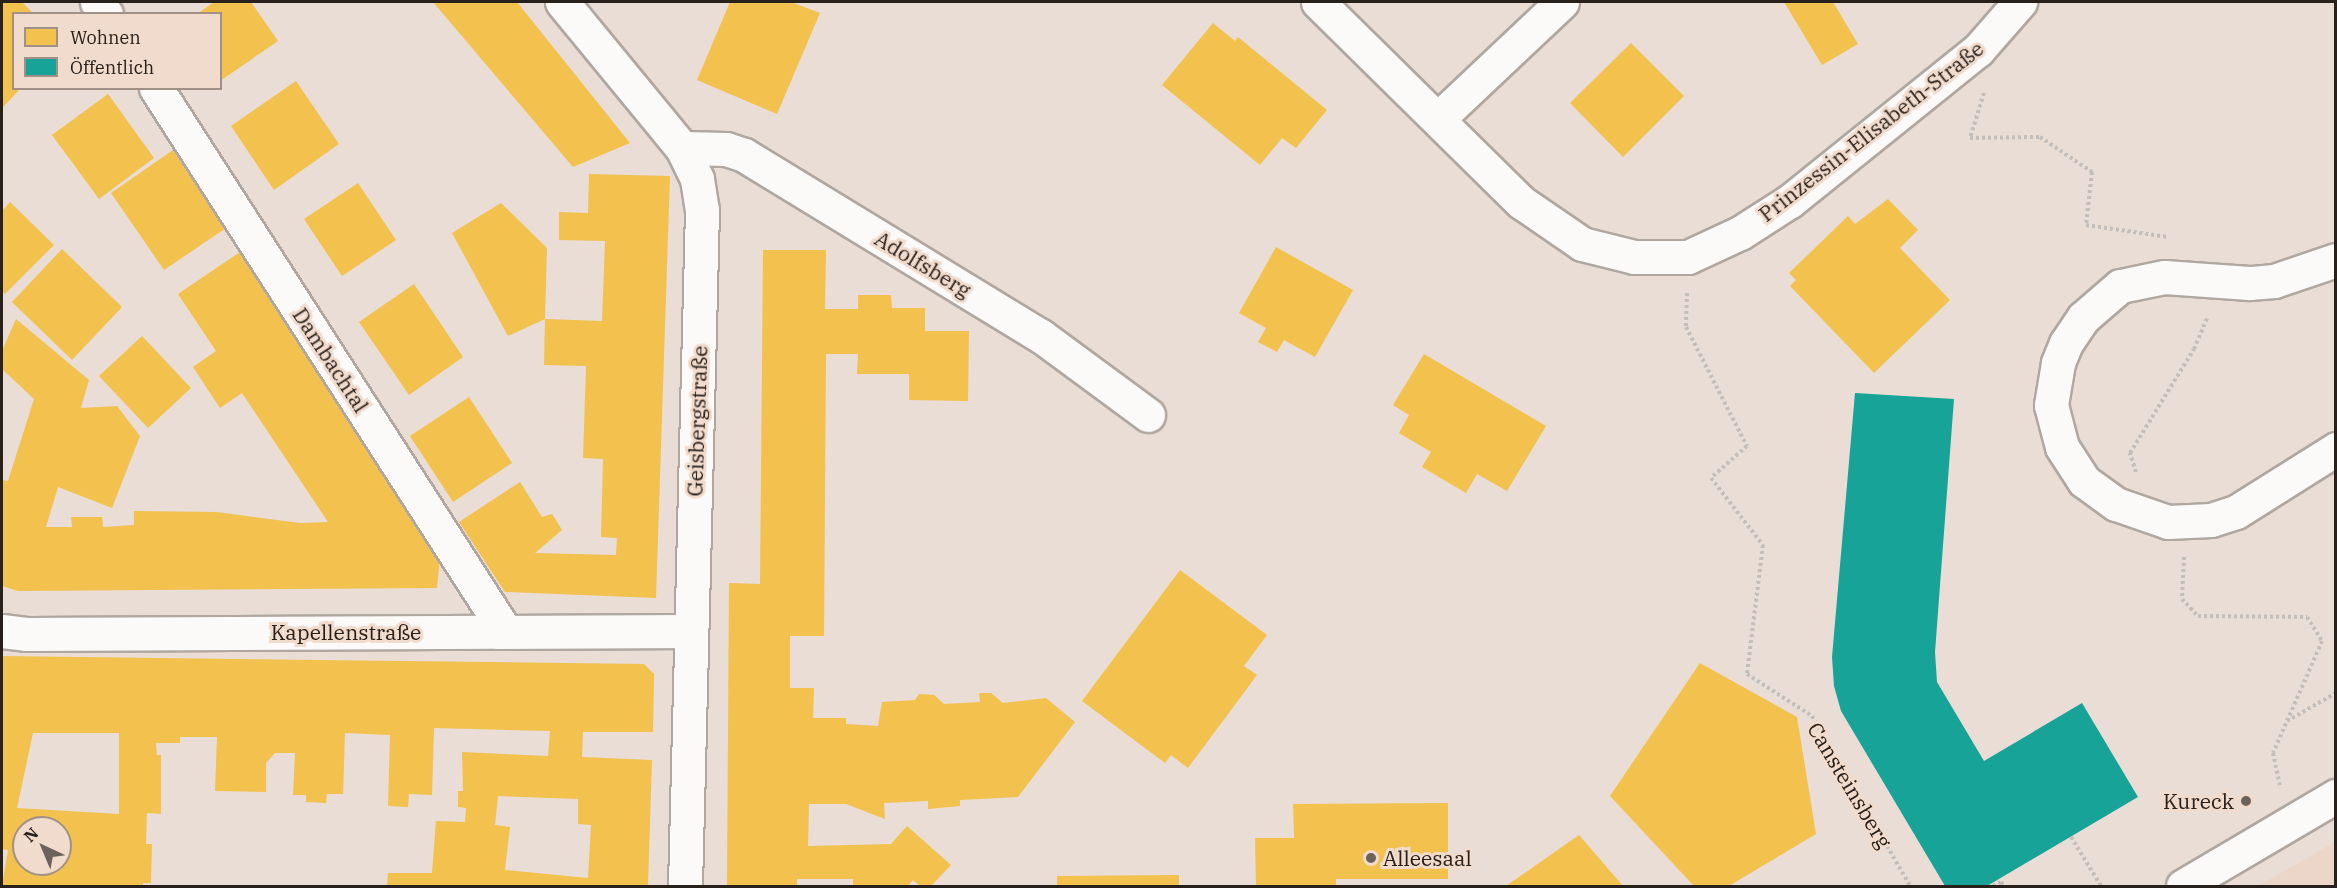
<!DOCTYPE html>
<html>
<head>
<meta charset="utf-8">
<style>
	body { margin:0 }
	#map { position:relative; width:2337px; height:888px; overflow:hidden; background:#e9ddd5; font-family:"IBM Plex Serif",serif }
	div>[style] { position:absolute }
	.built>* { inset:0; background:#ecd6c9 }
	.homes>* { inset:0; background:#f2c14e }
	.public>* { inset:0; background:#17a398 }
	.path>* { height:4px; margin-top:-2px; transform-origin:0; background:repeating-linear-gradient(90deg,#c3bebb 0 3px,transparent 0 6px) }
	.roads { filter:drop-shadow(2px 0 #b0a7a1) drop-shadow(-2px 0 #b0a7a1) drop-shadow(0 2px #b0a7a1) drop-shadow(0 -2px #b0a7a1) }
	.minor>* { height:33px; margin:-16.5px; padding:0 16.5px; transform-origin:16.5px; border-radius:16.5px; background:#fcfaf9 }
	.major>* { height:33px; margin:-16.5px; padding:0 16.5px; transform-origin:16.5px; border-radius:16.5px; background:#fcfaf9 }
	.dots>* { width:16px; height:16px; translate:-50% -50%; box-sizing:border-box; border:3px solid #f1dbcd; border-radius:50% }
	span { translate:-50% -50%; white-space:nowrap; text-align:center; line-height:1.15; -webkit-text-stroke:6px #f1dbcd; paint-order:stroke }
	.street-label { font-size:21px; color:#28201b }
	.poi-label { font-size:21px; color:#28201b }
	.right { translate:-100% -50%; text-align:right }
	.left { translate:0 -50%; text-align:left }
	.frame { position:absolute; inset:0; border:3px solid #28201b; pointer-events:none }
	.legend { position:absolute; left:12px; top:12px; width:210px; height:78px; box-sizing:border-box; background:#f1dbcd; border:2px solid #a19086; margin:0; padding:8px 10px; list-style:none; font-size:18px; color:#28201b }
	.legend li { display:flex; align-items:center; gap:12px; height:30px }
	.legend b { width:30px; border:2px solid #a19086 }
	.north { position:absolute; left:12px; top:816px; width:60px; height:60px; box-sizing:border-box; background:#f1dbcd; border:2px solid #a19086; border-radius:50%; rotate:316deg; font-size:16px; font-weight:700; line-height:24px; text-align:center; color:#28201b }
	.north::after { content:''; display:block; margin:auto; width:21px; height:27px; background:#6c625c; clip-path:polygon(50% 0,100% 100%,50% 72%,0 100%) }
</style>
</head>
<body>
<div id="map">
	<div class="built">
		<div style="clip-path:polygon(2335px 842px,2335px 886px,2258px 886px)"></div>
	</div>
	<div class="homes">
		<div style="clip-path:polygon(2px 2px,22px 2px,34px 14px,14px 14px,14px 88px,21px 88px,2px 108px)"></div>
		<div style="clip-path:polygon(214px 2px,251px 2px,278px 41px,220px 81px,220px 14px,197px 14px)"></div>
		<div style="clip-path:polygon(433px 2px,517px 2px,630px 143px,573px 167px)"></div>
		<div style="clip-path:polygon(730px 2px,791px 2px,820px 13px,777px 114px,697px 80px)"></div>
		<div style="clip-path:polygon(1784px 2px,1833px 2px,1858px 44px,1822px 65px)"></div>
		<div style="clip-path:polygon(1213px 23px,1235px 41px,1238px 37px,1327px 110px,1296px 148px,1282px 138px,1260px 165px,1162px 85px)"></div>
		<div style="clip-path:polygon(1631px 43px,1684px 96px,1623px 157px,1570px 103px)"></div>
		<div style="clip-path:polygon(296px 81px,339px 144px,274px 190px,231px 126px)"></div>
		<div style="clip-path:polygon(108px 94px,154px 158px,99px 199px,52px 135px)"></div>
		<div style="clip-path:polygon(173px 150px,226px 228px,164px 270px,111px 193px)"></div>
		<div style="clip-path:polygon(589px 174px,670px 176px,656px 598px,505px 592px,459px 522px,520px 482px,542px 517px,552px 514px,562px 530px,535px 553px,616px 555px,617px 538px,601px 537px,603px 459px,583px 458px,586px 366px,544px 365px,545px 319px,602px 321px,605px 241px,559px 240px,559px 212px,588px 213px)"></div>
		<div style="clip-path:polygon(358px 183px,396px 240px,342px 276px,304px 219px)"></div>
		<div style="clip-path:polygon(1888px 199px,1918px 230px,1900px 248px,1950px 300px,1874px 373px,1790px 286px,1796px 280px,1789px 273px,1848px 216px,1855px 224px)"></div>
		<div style="clip-path:polygon(10px 202px,54px 245px,5px 294px,2px 291px,2px 211px)"></div>
		<div style="clip-path:polygon(501px 203px,547px 248px,545px 319px,508px 336px,452px 233px)"></div>
		<div style="clip-path:polygon(1276px 247px,1353px 290px,1315px 357px,1284px 340px,1277px 352px,1258px 342px,1266px 328px,1239px 313px)"></div>
		<div style="clip-path:polygon(62px 249px,122px 307px,72px 360px,12px 302px)"></div>
		<div style="clip-path:polygon(763px 250px,826px 250px,825px 309px,858px 309px,858px 295px,891px 295px,892px 308px,925px 308px,925px 331px,969px 331px,968px 401px,909px 400px,909px 374px,857px 374px,858px 354px,826px 354px,824px 636px,790px 636px,790px 688px,814px 688px,813px 718px,846px 718px,846px 724px,878px 726px,882px 702px,915px 700px,919px 694px,934px 695px,944px 704px,980px 702px,979px 693px,991px 693px,1003px 703px,1046px 698px,1075px 722px,1018px 797px,960px 800px,960px 806px,928px 809px,928px 801px,884px 803px,885px 819px,846px 804px,809px 804px,808px 846px,891px 844px,907px 826px,951px 865px,931px 886px,920px 886px,913px 880px,908px 886px,853px 886px,853px 879px,797px 879px,797px 886px,727px 886px,729px 583px,760px 584px)"></div>
		<div style="clip-path:polygon(240px 252px,440px 558px,437px 588px,18px 591px,2px 586px,2px 480px,8px 481px,34px 399px,2px 369px,2px 351px,16px 319px,89px 380px,81px 408px,117px 406px,140px 436px,112px 508px,58px 487px,46px 527px,72px 527px,71px 517px,102px 517px,103px 527px,134px 525px,134px 511px,217px 512px,300px 523px,328px 522px,242px 393px,220px 408px,193px 367px,216px 351px,178px 294px)"></div>
		<div style="clip-path:polygon(414px 284px,463px 357px,409px 395px,359px 322px)"></div>
		<div style="clip-path:polygon(142px 336px,191px 388px,148px 428px,99px 376px)"></div>
		<div style="clip-path:polygon(1424px 354px,1546px 426px,1507px 491px,1477px 474px,1466px 493px,1422px 467px,1431px 452px,1399px 433px,1409px 415px,1393px 405px)"></div>
		<div style="clip-path:polygon(469px 397px,512px 463px,453px 502px,410px 436px)"></div>
		<div style="clip-path:polygon(1180px 570px,1267px 635px,1244px 666px,1257px 675px,1188px 768px,1171px 755px,1165px 763px,1082px 701px)"></div>
		<div style="clip-path:polygon(evenodd,2px 656px,644px 664px,654px 674px,653px 732px,583px 732px,582px 757px,652px 760px,648px 886px,387px 886px,388px 873px,432px 873px,436px 821px,465px 822px,466px 808px,458px 807px,458px 791px,463px 791px,462px 752px,548px 756px,550px 731px,434px 728px,432px 795px,409px 794px,408px 807px,388px 806px,390px 735px,345px 733px,343px 794px,327px 794px,326px 803px,306px 802px,306px 795px,293px 795px,295px 753px,275px 753px,266px 763px,266px 792px,215px 791px,217px 737px,180px 737px,180px 743px,156px 743px,157px 755px,161px 755px,161px 814px,147px 813px,146px 844px,152px 844px,151px 883px,143px 883px,143px 886px,2px 886px,8px 850px,2px 849px,2px 656px,33px 733px,119px 733px,119px 814px,17px 808px,33px 733px,2px 656px,498px 796px,578px 799px,578px 824px,591px 825px,588px 878px,505px 870px,510px 827px,495px 825px,498px 796px,2px 656px,24px 828px,60px 828px,60px 864px,24px 864px,24px 828px)"></div>
		<div style="clip-path:polygon(1700px 663px,1797px 717px,1816px 834px,1729px 886px,1694px 886px,1610px 796px)"></div>
		<div style="clip-path:polygon(1448px 803px,1448px 879px,1336px 879px,1336px 886px,1256px 886px,1255px 838px,1294px 838px,1293px 804px)"></div>
		<div style="clip-path:polygon(1579px 835px,1623px 886px,1506px 886px)"></div>
		<div style="clip-path:polygon(1179px 875px,1179px 886px,1057px 886px,1057px 876px)"></div>
	</div>
	<div class="public">
		<div style="clip-path:polygon(1855px 393px,1954px 399px,1935px 652px,1937px 682px,1984px 761px,2082px 703px,2138px 797px,1987px 886px,1945px 886px,1841px 711px,1834px 686px,1832px 657px)"></div>
	</div>
	<div class="path">
		<div style="left:1984px;top:93px;width:47px;rotate:107.3deg"></div>
		<div style="left:1970px;top:138px;width:70px;rotate:-0.8deg"></div>
		<div style="left:2040px;top:137px;width:63px;rotate:33.9deg"></div>
		<div style="left:2092px;top:172px;width:53px;rotate:96.5deg"></div>
		<div style="left:2086px;top:225px;width:83px;rotate:8.3deg"></div>
		<div style="left:1687px;top:293px;width:34px;rotate:92deg"></div>
		<div style="left:1686px;top:327px;width:134px;rotate:62.9deg"></div>
		<div style="left:1747px;top:446px;width:48px;rotate:138.4deg"></div>
		<div style="left:1711px;top:478px;width:85px;rotate:52.2deg"></div>
		<div style="left:1763px;top:545px;width:130px;rotate:97.1deg"></div>
		<div style="left:1747px;top:674px;width:77px;rotate:32.9deg"></div>
		<div style="left:1812px;top:716px;width:196px;rotate:60deg"></div>
		<div style="left:2136px;top:472px;width:20px;rotate:-108deg"></div>
		<div style="left:2130px;top:453px;width:122px;rotate:-58.4deg"></div>
		<div style="left:2194px;top:349px;width:36px;rotate:-67deg"></div>
		<div style="left:2184px;top:557px;width:42px;rotate:92.7deg"></div>
		<div style="left:2182px;top:599px;width:23px;rotate:47deg"></div>
		<div style="left:2198px;top:616px;width:109px;rotate:0.5deg"></div>
		<div style="left:2307px;top:617px;width:28px;rotate:58deg"></div>
		<div style="left:2322px;top:641px;width:122px;rotate:113.6deg"></div>
		<div style="left:2273px;top:753px;width:33px;rotate:78deg"></div>
		<div style="left:2287px;top:721px;width:56px;rotate:-29.7deg"></div>
		<div style="left:2071px;top:837px;width:57px;rotate:58.5deg"></div>
		<div style="left:1993px;top:886px;width:9px;rotate:-27deg"></div>
		<div style="left:2001px;top:882px;width:5px;rotate:53deg"></div>
	</div>
	<div class="roads">
		<div class="minor">
			<div style="left:97px;top:2px;width:15px;rotate:53deg"></div>
			<div style="left:562px;top:2px;width:189px;rotate:50.6deg"></div>
			<div style="left:682px;top:148px;width:34px;rotate:64deg"></div>
			<div style="left:697px;top:179px;width:31px;rotate:81deg"></div>
			<div style="left:702px;top:210px;width:676px;rotate:91.44deg"></div>
			<div style="left:1318px;top:2px;width:285px;rotate:44.6deg"></div>
			<div style="left:1521px;top:202px;width:74px;rotate:34.5deg"></div>
			<div style="left:1582px;top:244px;width:54px;rotate:14deg"></div>
			<div style="left:1634px;top:257px;width:54px"></div>
			<div style="left:1688px;top:257px;width:57px;rotate:-24.8deg"></div>
			<div style="left:1740px;top:233px;width:59px;rotate:-32.6deg"></div>
			<div style="left:1790px;top:201px;width:241px;rotate:-38.8deg"></div>
			<div style="left:1978px;top:50px;width:64px;rotate:-48.8deg"></div>
			<div style="left:156px;top:88px;width:645px;rotate:57.27deg"></div>
			<div style="left:1439px;top:118px;width:169px;rotate:-43.3deg"></div>
			<div style="left:682px;top:148px;width:44px;rotate:1.3deg"></div>
			<div style="left:726px;top:149px;width:19px;rotate:18deg"></div>
			<div style="left:744px;top:155px;width:348px;rotate:31.4deg"></div>
			<div style="left:1041px;top:336px;width:133px;rotate:36.4deg"></div>
			<div style="left:2336px;top:260px;width:65px;rotate:161.3deg"></div>
			<div style="left:2274px;top:281px;width:25px;rotate:175deg"></div>
			<div style="left:2249px;top:283px;width:85px;rotate:-176deg"></div>
			<div style="left:2164px;top:277px;width:45px;rotate:168.4deg"></div>
			<div style="left:2120px;top:286px;width:49px;rotate:139.1deg"></div>
			<div style="left:2083px;top:318px;width:30px;rotate:124deg"></div>
			<div style="left:2066px;top:343px;width:22px;rotate:112deg"></div>
			<div style="left:2058px;top:363px;width:43px;rotate:99.5deg"></div>
			<div style="left:2051px;top:405px;width:43px;rotate:75.3deg"></div>
			<div style="left:2062px;top:447px;width:40px;rotate:57.1deg"></div>
			<div style="left:2084px;top:481px;width:39px;rotate:36deg"></div>
			<div style="left:2116px;top:504px;width:55px;rotate:19.1deg"></div>
			<div style="left:2168px;top:522px;width:43px;rotate:-2.7deg"></div>
			<div style="left:2211px;top:520px;width:26px;rotate:-18deg"></div>
			<div style="left:2236px;top:512px;width:118px;rotate:-32.2deg"></div>
			<div style="left:2px;top:631px;width:24px;rotate:7deg"></div>
			<div style="left:26px;top:634px;width:665px;rotate:-0.26deg"></div>
		</div>
		<div class="major">
			<div style="left:2183px;top:886px;width:178px;rotate:-30.5deg"></div>
		</div>
	</div>
	<div class="dots">
		<div style="left:2246px;top:801px;background:#6c625c"></div>
		<div style="left:1371px;top:858px;background:#6c625c"></div>
	</div>
	<div class="street-label">
		<span style="left:1871px;top:131px;rotate:-38deg">Prinzessin-Elisabeth-Straße</span>
		<span style="left:923px;top:264px;rotate:31deg">Adolfsberg</span>
		<span style="left:331px;top:360px;rotate:57deg">Dambachtal</span>
		<span style="left:697px;top:421px;rotate:-88deg">Geisbergstraße</span>
		<span style="left:346px;top:632px">Kapellenstraße</span>
		<span style="left:1850px;top:785px;rotate:59deg">Cansteinsberg</span>
	</div>
	<div class="poi-label">
		<span class="right" style="left:2234px;top:801px">Kureck</span>
		<span class="left" style="left:1383px;top:858px">Alleesaal</span>
	</div>
	<div class="frame"></div>
	<ul class="legend">
	<li><b style="height:16px;background:#f2c14e"></b>Wohnen</li>
	<li><b style="height:16px;background:#17a398"></b>Öffentlich</li>
	</ul>
	<div class="north">N</div>
</div>
</body>
</html>
